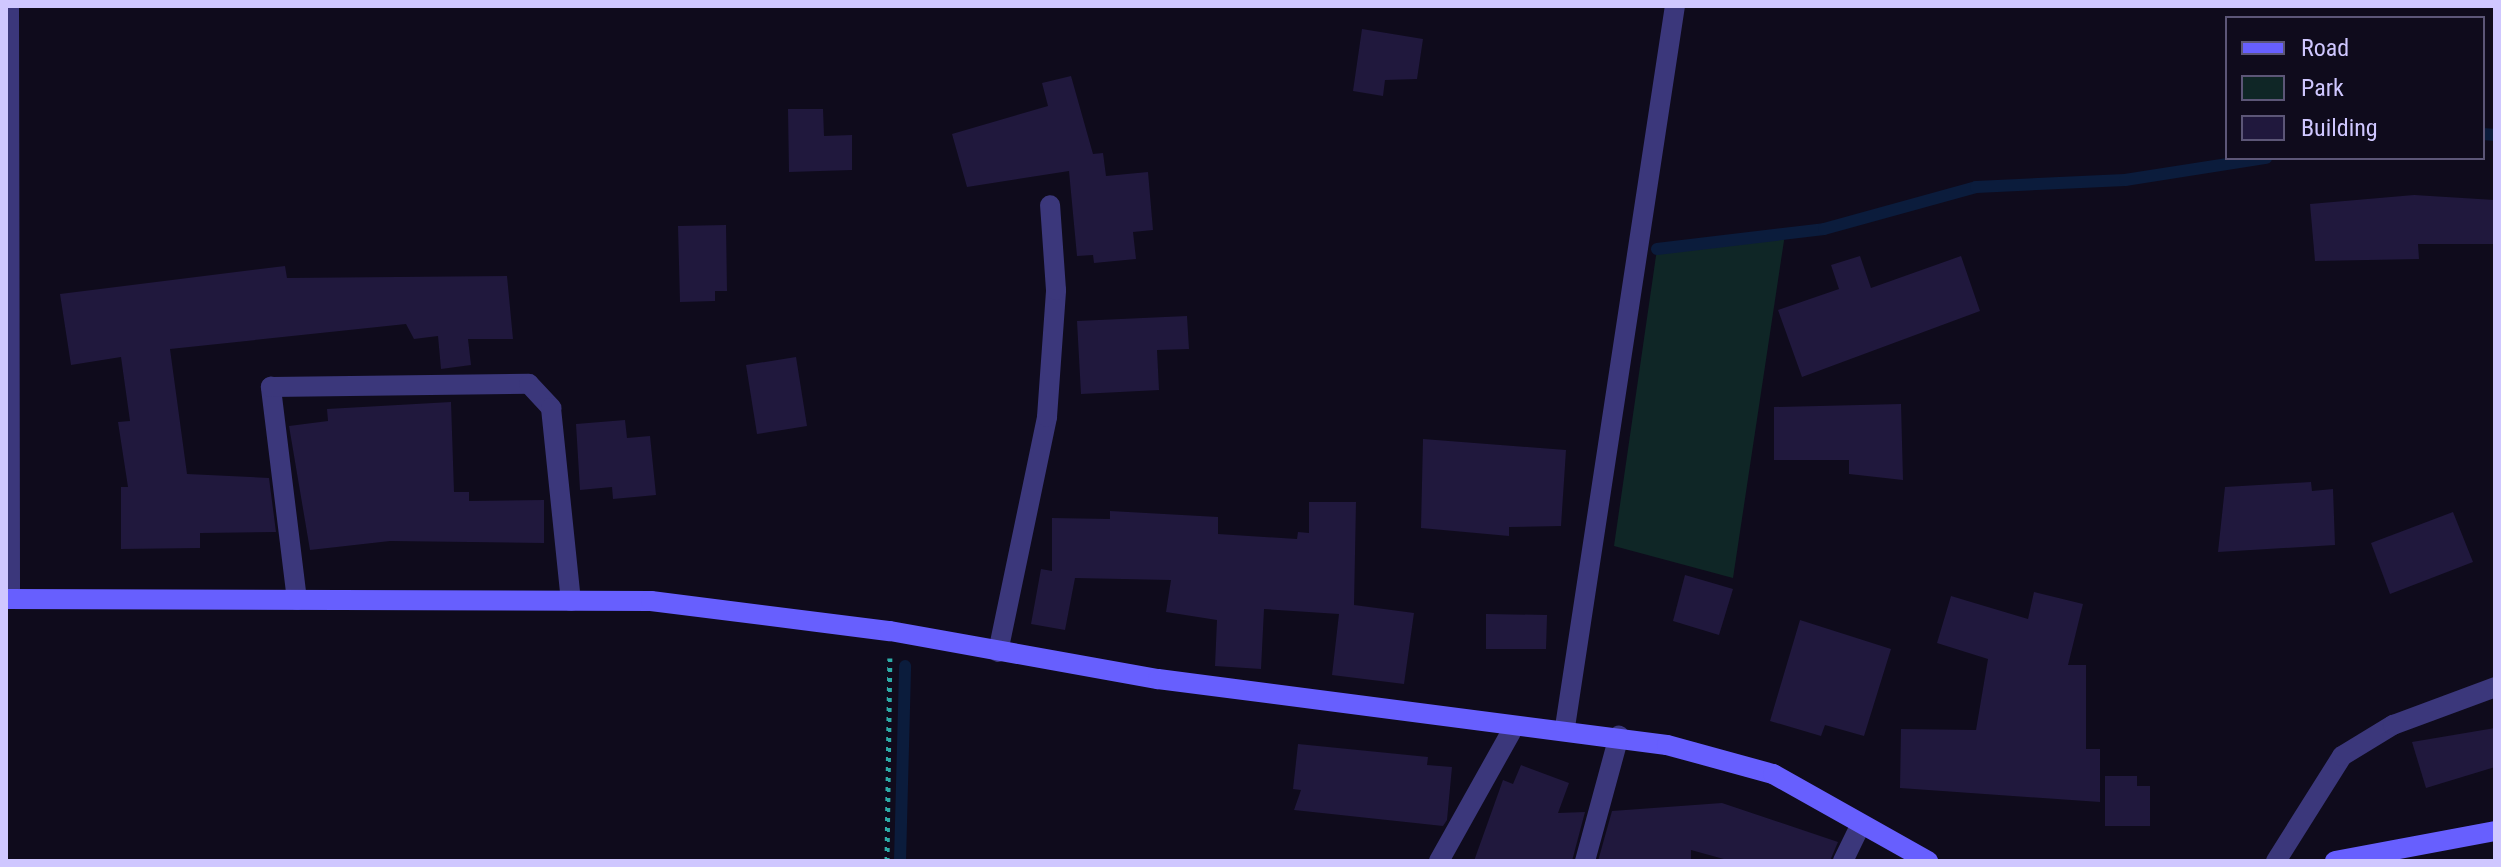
<!DOCTYPE html>
<html>
<head>
<meta charset="utf-8">
<style>
	body { margin:0 }
	#map { position:relative; width:2501px; height:867px; overflow:hidden; background:#0f0b1c; font-family:"Roboto Condensed",sans-serif }
	div>[style] { position:absolute }
	.green>* { inset:0; background:#0f2626 }
	.stream>* { height:12px; margin:-6px; padding:0 6px; transform-origin:6px; border-radius:6px; background:#0b1c3c }
	.building>* { inset:0; background:#20183d }
	.path>* { height:5px; margin-top:-2.5px; transform-origin:0; background:repeating-linear-gradient(90deg,#2daca8 0 4px,transparent 0 10px) }
	.lane>* { height:20px; margin:-10px; padding:0 10px; transform-origin:10px; border-radius:10px; background:#3b377b }
	.street>* { height:20px; margin:-10px; padding:0 10px; transform-origin:10px; border-radius:10px; background:#3b377b }
	.secondary>* { height:20px; margin:-10px; padding:0 10px; transform-origin:10px; border-radius:10px; background:#675ffe }
	span { translate:-50% -50%; white-space:nowrap; text-align:center; line-height:1.15; -webkit-text-stroke:7px #0f0b1c; paint-order:stroke }
	.frame { position:absolute; inset:0; border:8px solid #cfc7ff; pointer-events:none }
	.legend { position:absolute; left:2225px; top:16px; width:260px; height:144px; box-sizing:border-box; background:#0f0b1c; border:2px solid #5c5677; margin:0; padding:10px 14px; list-style:none; font-size:24px; color:#cfc7ff }
	.legend li { display:flex; align-items:center; gap:16px; height:40px }
	.legend b { width:40px; border:2px solid #5c5677 }
</style>
</head>
<body>
<div id="map">
	<div class="green">
		<div style="clip-path:polygon(1785px 234px,1733px 578px,1614px 546px,1657px 249px)"></div>
	</div>
	<div class="stream">
		<div style="left:2483px;top:134px;width:12px;rotate:5deg"></div>
		<div style="left:1657px;top:249px;width:168px;rotate:-6.8deg"></div>
		<div style="left:1824px;top:229px;width:158px;rotate:-15.4deg"></div>
		<div style="left:1976px;top:187px;width:149px;rotate:-2.7deg"></div>
		<div style="left:2125px;top:180px;width:143px;rotate:-8.9deg"></div>
		<div style="left:900px;top:861px;width:195px;rotate:-88.5deg"></div>
	</div>
	<div class="building">
		<div style="clip-path:polygon(1362px 29px,1423px 39px,1417px 79px,1385px 80px,1383px 96px,1353px 91px)"></div>
		<div style="clip-path:polygon(1071px 76px,1093px 154px,1103px 153px,1106px 176px,1148px 172px,1153px 230px,1133px 232px,1136px 259px,1094px 263px,1093px 255px,1077px 256px,1069px 171px,967px 187px,952px 134px,1048px 106px,1042px 83px)"></div>
		<div style="clip-path:polygon(788px 109px,823px 109px,824px 136px,852px 135px,852px 170px,789px 172px)"></div>
		<div style="clip-path:polygon(2414px 195px,2495px 200px,2495px 244px,2418px 244px,2419px 259px,2315px 261px,2310px 204px)"></div>
		<div style="clip-path:polygon(726px 225px,727px 291px,715px 291px,715px 301px,680px 302px,678px 226px)"></div>
		<div style="clip-path:polygon(1860px 256px,1871px 288px,1961px 256px,1980px 311px,1802px 377px,1778px 310px,1839px 289px,1831px 265px)"></div>
		<div style="clip-path:polygon(285px 266px,287px 278px,507px 276px,513px 339px,468px 339px,471px 365px,441px 369px,438px 336px,414px 339px,406px 324px,170px 349px,187px 474px,269px 478px,276px 532px,200px 533px,200px 548px,121px 549px,121px 487px,128px 487px,118px 422px,130px 421px,121px 357px,71px 365px,60px 294px)"></div>
		<div style="clip-path:polygon(1187px 316px,1189px 349px,1157px 350px,1159px 390px,1081px 394px,1077px 321px)"></div>
		<div style="clip-path:polygon(796px 357px,807px 426px,757px 434px,746px 365px)"></div>
		<div style="clip-path:polygon(451px 402px,454px 492px,469px 492px,469px 501px,544px 500px,544px 543px,390px 541px,310px 550px,289px 426px,328px 421px,327px 409px)"></div>
		<div style="clip-path:polygon(1901px 404px,1903px 480px,1849px 474px,1849px 460px,1774px 460px,1774px 407px)"></div>
		<div style="clip-path:polygon(625px 420px,627px 438px,650px 436px,656px 495px,613px 499px,612px 487px,580px 490px,576px 424px)"></div>
		<div style="clip-path:polygon(1423px 439px,1566px 450px,1561px 526px,1509px 527px,1509px 536px,1421px 528px)"></div>
		<div style="clip-path:polygon(2311px 482px,2312px 491px,2333px 489px,2335px 545px,2218px 552px,2225px 487px)"></div>
		<div style="clip-path:polygon(1309px 502px,1356px 502px,1354px 605px,1414px 613px,1404px 684px,1332px 675px,1339px 614px,1264px 609px,1261px 669px,1215px 666px,1217px 620px,1166px 612px,1171px 580px,1075px 578px,1065px 630px,1031px 624px,1041px 569px,1052px 571px,1052px 518px,1110px 519px,1110px 511px,1218px 517px,1218px 534px,1297px 539px,1298px 532px,1309px 533px)"></div>
		<div style="clip-path:polygon(2453px 512px,2473px 562px,2390px 594px,2371px 543px)"></div>
		<div style="clip-path:polygon(1685px 575px,1733px 589px,1719px 635px,1673px 621px)"></div>
		<div style="clip-path:polygon(2034px 592px,2083px 604px,2068px 665px,2086px 665px,2086px 749px,2100px 749px,2100px 802px,1900px 788px,1901px 729px,1976px 730px,1988px 659px,1937px 643px,1951px 596px,2028px 619px)"></div>
		<div style="clip-path:polygon(1486px 614px,1547px 615px,1546px 649px,1486px 649px)"></div>
		<div style="clip-path:polygon(1800px 620px,1891px 649px,1864px 736px,1825px 725px,1821px 736px,1770px 721px)"></div>
		<div style="clip-path:polygon(2495px 728px,2495px 767px,2426px 788px,2412px 742px)"></div>
		<div style="clip-path:polygon(1298px 744px,1428px 757px,1427px 765px,1452px 767px,1447px 820px,1443px 826px,1294px 810px,1301px 790px,1293px 789px)"></div>
		<div style="clip-path:polygon(1521px 765px,1569px 783px,1558px 813px,1585px 812px,1572px 861px,1474px 861px,1503px 780px,1513px 784px)"></div>
		<div style="clip-path:polygon(2105px 776px,2137px 776px,2137px 786px,2150px 786px,2150px 826px,2105px 826px)"></div>
		<div style="clip-path:polygon(1722px 803px,1838px 842px,1830px 861px,1731px 861px,1691px 850px,1691px 861px,1598px 861px,1612px 811px)"></div>
	</div>
	<div class="path">
		<div style="left:887px;top:861px;width:203px;rotate:-89.2deg"></div>
	</div>
	<div class="lane">
		<div style="left:297px;top:600px;width:215px;rotate:-97deg"></div>
		<div style="left:271px;top:387px;width:258px;rotate:-0.7deg"></div>
		<div style="left:529px;top:384px;width:33px;rotate:47deg"></div>
		<div style="left:551px;top:408px;width:194px;rotate:84.1deg"></div>
		<div style="left:998px;top:652px;width:240px;rotate:-78.2deg"></div>
		<div style="left:1047px;top:417px;width:127px;rotate:-85.9deg"></div>
		<div style="left:1056px;top:290px;width:85px;rotate:-94deg"></div>
		<div style="left:1439px;top:861px;width:154px;rotate:-60.8deg"></div>
		<div style="left:1585px;top:861px;width:130px;rotate:-74.8deg"></div>
		<div style="left:1843px;top:861px;width:39px;rotate:-64deg"></div>
	</div>
	<div class="street">
		<div style="left:9px;top:6px;width:593px;rotate:89.9deg"></div>
		<div style="left:1565px;top:727px;width:729px;rotate:-81.33deg"></div>
		<div style="left:2276px;top:861px;width:124px;rotate:-57.8deg"></div>
		<div style="left:2342px;top:756px;width:60px;rotate:-31.3deg"></div>
		<div style="left:2393px;top:725px;width:109px;rotate:-20.4deg"></div>
	</div>
	<div class="secondary">
		<div style="left:6px;top:599px;width:645px;rotate:0.18deg"></div>
		<div style="left:651px;top:601px;width:241px;rotate:7.2deg"></div>
		<div style="left:890px;top:631px;width:272px;rotate:10.2deg"></div>
		<div style="left:1158px;top:679px;width:513px;rotate:7.39deg"></div>
		<div style="left:1667px;top:745px;width:110px;rotate:15.3deg"></div>
		<div style="left:1773px;top:774px;width:178px;rotate:29.3deg"></div>
		<div style="left:2335px;top:861px;width:163px;rotate:-10.6deg"></div>
	</div>
	<div class="frame"></div>
	<ul class="legend">
	<li><b style="height:10px;background:#675ffe"></b>Road</li>
	<li><b style="height:22px;background:#0f2626"></b>Park</li>
	<li><b style="height:22px;background:#20183d"></b>Building</li>
	</ul>
</div>
</body>
</html>
